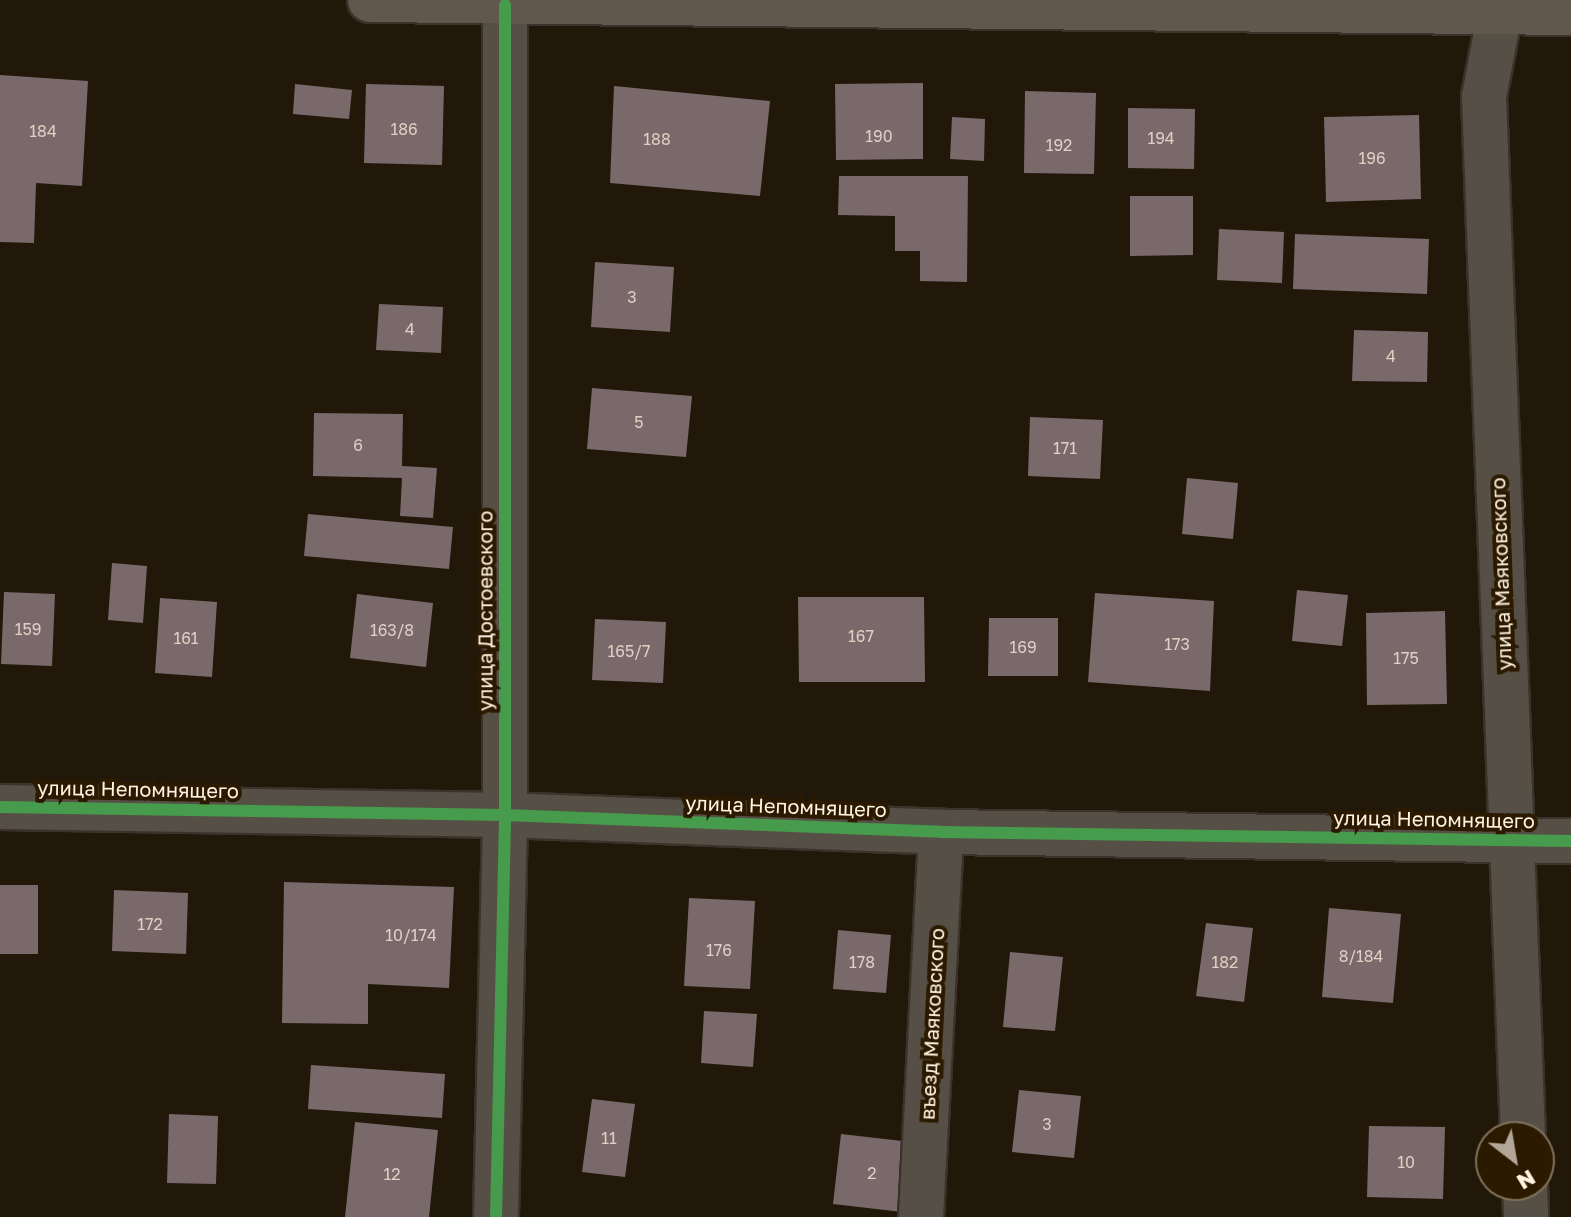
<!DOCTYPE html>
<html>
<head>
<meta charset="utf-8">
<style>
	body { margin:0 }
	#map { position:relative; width:1571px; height:1217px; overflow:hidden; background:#21180a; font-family:"Golos Text",sans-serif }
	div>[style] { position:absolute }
	.building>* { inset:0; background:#7a696a }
	.roads { filter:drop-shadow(2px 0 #3b332b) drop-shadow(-2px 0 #3b332b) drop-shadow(0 2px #3b332b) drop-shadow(0 -2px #3b332b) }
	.minor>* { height:44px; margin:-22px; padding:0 22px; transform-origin:22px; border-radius:22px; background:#564f45 }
	.tertiary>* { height:44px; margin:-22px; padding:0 22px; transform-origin:22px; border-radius:22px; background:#564f45 }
	.secondary>* { height:44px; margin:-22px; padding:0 22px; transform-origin:22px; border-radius:22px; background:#61584d }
	.cycleway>* { height:12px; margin:-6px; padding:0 6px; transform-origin:6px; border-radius:6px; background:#469c4c }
	span { translate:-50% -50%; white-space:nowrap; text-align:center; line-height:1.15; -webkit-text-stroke:8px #2b1a00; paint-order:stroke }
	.number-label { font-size:16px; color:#ded0c5 }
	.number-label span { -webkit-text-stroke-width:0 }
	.street-label { font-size:20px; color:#fff3e3 }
	.north { position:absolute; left:1475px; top:1121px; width:80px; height:80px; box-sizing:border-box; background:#2b1a00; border:2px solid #80715b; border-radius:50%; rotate:149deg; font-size:22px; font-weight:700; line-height:32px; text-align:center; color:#fff3e3 }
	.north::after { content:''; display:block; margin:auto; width:28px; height:36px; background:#b1a697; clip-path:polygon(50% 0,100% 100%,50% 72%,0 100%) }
</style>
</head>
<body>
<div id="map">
	<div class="building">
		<div style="clip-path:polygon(0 75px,88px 81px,82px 186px,36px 183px,34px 243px,0 242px)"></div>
		<div style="clip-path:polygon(923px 83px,923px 159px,836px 160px,835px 84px)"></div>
		<div style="clip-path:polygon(295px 84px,352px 90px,349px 119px,293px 114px)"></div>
		<div style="clip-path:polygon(366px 84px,444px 86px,442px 165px,364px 163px)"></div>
		<div style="clip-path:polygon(614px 86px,770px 101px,760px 196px,610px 183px)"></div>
		<div style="clip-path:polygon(1025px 91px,1096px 93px,1094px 174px,1024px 173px)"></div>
		<div style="clip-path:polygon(1128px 108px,1195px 109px,1194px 169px,1128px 168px)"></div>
		<div style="clip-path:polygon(1419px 115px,1421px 199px,1326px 202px,1324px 117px)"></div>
		<div style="clip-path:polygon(952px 117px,985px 119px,984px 161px,950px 159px)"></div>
		<div style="clip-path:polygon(839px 176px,968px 176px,967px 282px,920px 281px,920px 251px,895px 251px,895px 216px,838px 215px)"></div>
		<div style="clip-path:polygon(1130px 196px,1193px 196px,1193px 255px,1130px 256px)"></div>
		<div style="clip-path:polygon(1219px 229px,1284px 232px,1282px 283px,1217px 280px)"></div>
		<div style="clip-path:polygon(1295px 234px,1429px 239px,1427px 294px,1293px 289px)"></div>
		<div style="clip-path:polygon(595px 262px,674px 267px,670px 332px,591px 327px)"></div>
		<div style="clip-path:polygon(379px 304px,443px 307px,441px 353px,376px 350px)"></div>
		<div style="clip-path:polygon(1354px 330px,1428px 332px,1427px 382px,1352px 381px)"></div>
		<div style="clip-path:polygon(592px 388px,692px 396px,686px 457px,587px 449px)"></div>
		<div style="clip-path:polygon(314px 413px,403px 414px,402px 466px,437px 468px,433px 518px,400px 516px,402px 478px,313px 476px)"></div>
		<div style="clip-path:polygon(1030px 417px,1103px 420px,1100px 479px,1028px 476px)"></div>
		<div style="clip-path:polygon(1187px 478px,1238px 483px,1233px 539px,1182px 534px)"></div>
		<div style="clip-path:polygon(308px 514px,453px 527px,449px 569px,304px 556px)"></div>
		<div style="clip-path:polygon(112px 563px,147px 566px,143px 623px,108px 620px)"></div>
		<div style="clip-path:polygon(1297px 590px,1348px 595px,1342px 646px,1292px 641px)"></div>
		<div style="clip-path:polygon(4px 592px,55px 594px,52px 666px,1px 664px)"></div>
		<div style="clip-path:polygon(1095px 593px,1214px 601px,1210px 691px,1088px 682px)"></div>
		<div style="clip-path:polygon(357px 594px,433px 603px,426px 667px,350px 658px)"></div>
		<div style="clip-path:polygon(798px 597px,924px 597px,925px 682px,799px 682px)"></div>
		<div style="clip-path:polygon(160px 598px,217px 602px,212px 677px,155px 673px)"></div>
		<div style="clip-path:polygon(1445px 611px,1447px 704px,1367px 705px,1366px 613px)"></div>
		<div style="clip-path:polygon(989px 618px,1058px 618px,1058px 676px,988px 676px)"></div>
		<div style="clip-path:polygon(595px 619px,666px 622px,663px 683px,592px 680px)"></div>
		<div style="clip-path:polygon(284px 882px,454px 887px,449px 988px,368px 984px,368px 1024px,282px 1023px)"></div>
		<div style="clip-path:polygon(0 885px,38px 885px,38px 954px,0 954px)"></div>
		<div style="clip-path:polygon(114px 890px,188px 893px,186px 954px,112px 951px)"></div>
		<div style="clip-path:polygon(689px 898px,755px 901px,750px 989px,684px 986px)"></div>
		<div style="clip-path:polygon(1329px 908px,1401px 914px,1393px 1003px,1322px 997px)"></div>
		<div style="clip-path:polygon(1206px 923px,1253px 928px,1244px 1002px,1196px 996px)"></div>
		<div style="clip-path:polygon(838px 930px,891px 935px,886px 993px,833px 989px)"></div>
		<div style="clip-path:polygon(1010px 952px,1063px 957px,1055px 1031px,1003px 1027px)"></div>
		<div style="clip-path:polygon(704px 1011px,757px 1014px,753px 1067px,701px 1063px)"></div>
		<div style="clip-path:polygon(311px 1065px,445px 1074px,442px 1118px,308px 1109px)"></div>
		<div style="clip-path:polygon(1019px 1090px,1081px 1096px,1074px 1158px,1012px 1152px)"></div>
		<div style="clip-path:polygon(592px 1099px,635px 1104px,625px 1177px,582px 1172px)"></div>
		<div style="clip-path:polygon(169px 1114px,218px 1116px,216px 1184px,167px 1183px)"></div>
		<div style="clip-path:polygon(355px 1122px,438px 1130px,429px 1217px,345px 1217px)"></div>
		<div style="clip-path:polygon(1369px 1126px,1445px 1127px,1443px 1199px,1367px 1197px)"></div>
		<div style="clip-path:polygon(841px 1134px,911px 1142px,902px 1212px,833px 1204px)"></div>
	</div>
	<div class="roads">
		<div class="minor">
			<div style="left:0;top:807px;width:505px;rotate:0.91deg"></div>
			<div style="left:505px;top:815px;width:436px;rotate:2.2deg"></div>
			<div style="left:941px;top:832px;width:630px;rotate:0.82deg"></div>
			<div style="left:496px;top:1217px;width:402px;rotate:-88.7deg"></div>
			<div style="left:505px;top:815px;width:810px;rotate:-90deg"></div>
			<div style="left:921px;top:1217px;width:386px;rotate:-87deg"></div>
		</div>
		<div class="tertiary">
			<div style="left:1500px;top:12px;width:86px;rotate:100.7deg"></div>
			<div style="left:1484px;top:97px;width:1041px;rotate:87.85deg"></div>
			<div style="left:1525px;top:1185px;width:32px;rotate:88deg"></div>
		</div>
		<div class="secondary">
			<div style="left:370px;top:0;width:1201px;rotate:0.62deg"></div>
		</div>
	</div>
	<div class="cycleway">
		<div style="left:0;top:807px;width:505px;rotate:0.91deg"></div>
		<div style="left:505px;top:815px;width:436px;rotate:2.2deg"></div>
		<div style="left:941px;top:832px;width:630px;rotate:0.82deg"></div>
		<div style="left:496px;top:1217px;width:402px;rotate:-88.7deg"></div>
		<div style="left:505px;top:815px;width:810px;rotate:-90deg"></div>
	</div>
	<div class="number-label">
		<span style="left:404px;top:129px">186</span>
		<span style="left:43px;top:131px">184</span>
		<span style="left:879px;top:136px">190</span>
		<span style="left:1161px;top:138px">194</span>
		<span style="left:657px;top:139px">188</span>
		<span style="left:1059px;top:145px">192</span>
		<span style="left:1372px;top:158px">196</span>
		<span style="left:632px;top:297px">3</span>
		<span style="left:410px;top:329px">4</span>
		<span style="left:1391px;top:356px">4</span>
		<span style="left:639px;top:422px">5</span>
		<span style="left:358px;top:445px">6</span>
		<span style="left:1065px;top:448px">171</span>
		<span style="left:28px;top:629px">159</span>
		<span style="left:392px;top:630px">163/8</span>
		<span style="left:861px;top:636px">167</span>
		<span style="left:186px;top:638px">161</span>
		<span style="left:1177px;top:644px">173</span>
		<span style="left:1023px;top:647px">169</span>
		<span style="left:629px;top:651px">165/7</span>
		<span style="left:1406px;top:658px">175</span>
		<span style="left:150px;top:924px">172</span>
		<span style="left:411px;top:935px">10/174</span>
		<span style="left:719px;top:950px">176</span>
		<span style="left:1361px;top:956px">8/184</span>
		<span style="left:862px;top:962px">178</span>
		<span style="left:1225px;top:962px">182</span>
		<span style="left:1047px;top:1124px">3</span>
		<span style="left:609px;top:1138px">11</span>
		<span style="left:1406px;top:1162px">10</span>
		<span style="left:872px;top:1173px">2</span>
		<span style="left:392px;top:1174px">12</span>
	</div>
	<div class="street-label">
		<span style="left:1501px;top:574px;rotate:-92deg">улица Маяковского</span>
		<span style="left:485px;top:611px;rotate:-90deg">улица Достоевского</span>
		<span style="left:138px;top:789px;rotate:1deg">улица Непомнящего</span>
		<span style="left:786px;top:806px;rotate:2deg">улица Непомнящего</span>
		<span style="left:1434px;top:819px;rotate:1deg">улица Непомнящего</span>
		<span style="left:932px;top:1024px;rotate:-87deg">въезд Маяковского</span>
	</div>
	<div class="north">N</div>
</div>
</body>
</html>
